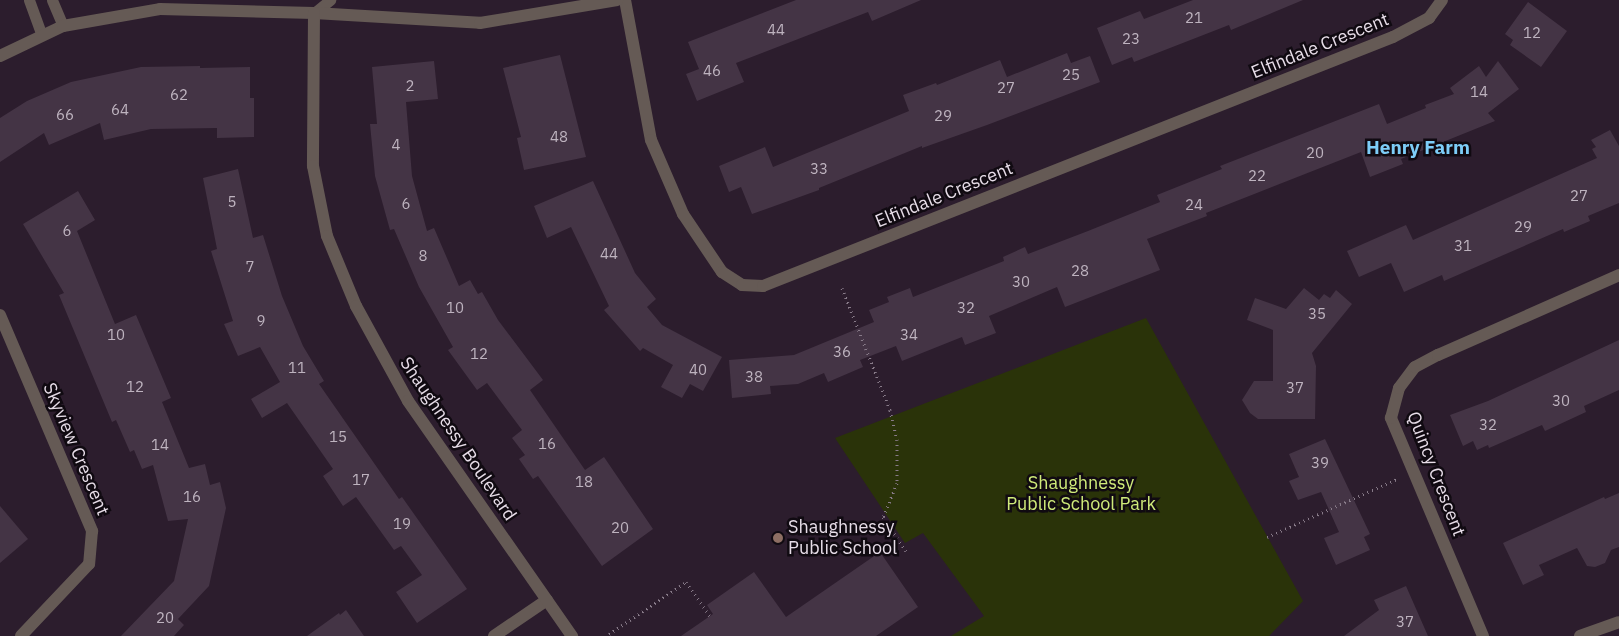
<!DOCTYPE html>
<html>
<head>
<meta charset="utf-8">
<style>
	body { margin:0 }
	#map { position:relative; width:1619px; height:636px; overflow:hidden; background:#2c1d2d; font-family:"IBM Plex Sans",sans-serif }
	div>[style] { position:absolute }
	.green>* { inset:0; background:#2a3309 }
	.building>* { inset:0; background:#443445 }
	.path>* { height:3px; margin-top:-1.5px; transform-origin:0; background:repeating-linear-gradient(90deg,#887b89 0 1px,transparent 0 5px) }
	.service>* { height:11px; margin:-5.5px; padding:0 5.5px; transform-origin:5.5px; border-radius:5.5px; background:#655a55 }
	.minor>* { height:12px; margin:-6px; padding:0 6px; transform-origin:6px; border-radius:6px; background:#655a55 }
	.tertiary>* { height:12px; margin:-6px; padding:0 6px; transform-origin:6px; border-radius:6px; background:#655a55 }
	.dots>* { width:14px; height:14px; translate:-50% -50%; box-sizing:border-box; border:2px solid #100a11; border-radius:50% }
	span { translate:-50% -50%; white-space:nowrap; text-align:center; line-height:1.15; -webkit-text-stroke:5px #100a11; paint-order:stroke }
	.number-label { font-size:15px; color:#beb3bf }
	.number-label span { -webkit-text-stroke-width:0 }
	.street-label { font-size:18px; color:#e7dde8 }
	.park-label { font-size:18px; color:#cfeb7a }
	.poi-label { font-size:18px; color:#e7dde8 }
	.left { translate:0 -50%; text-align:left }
	.neighbourhood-label { font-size:19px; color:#7dcdf8; font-weight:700 }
</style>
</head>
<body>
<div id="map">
	<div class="green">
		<div style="clip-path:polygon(1146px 318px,1303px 601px,1269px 636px,951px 636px,984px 616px,923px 533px,905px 543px,835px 438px)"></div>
	</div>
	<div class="building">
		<div style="clip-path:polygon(796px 0,921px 0,872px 21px,868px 12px,736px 63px,744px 82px,697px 101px,686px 74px,699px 69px,688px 42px)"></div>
		<div style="clip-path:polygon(1193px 0,1303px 0,1231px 30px,1229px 25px,1134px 62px,1132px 57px,1112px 65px,1097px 28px,1140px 11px,1144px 19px)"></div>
		<div style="clip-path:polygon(1528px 2px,1567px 31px,1541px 67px,1510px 45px,1513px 40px,1505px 34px)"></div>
		<div style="clip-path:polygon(1067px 53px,1071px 63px,1090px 56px,1100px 82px,987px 125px,922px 148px,922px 146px,819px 188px,819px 190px,752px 214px,741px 187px,729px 192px,719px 166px,765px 147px,773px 167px,909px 111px,903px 95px,936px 83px,937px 85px,1000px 60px,1007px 77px)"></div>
		<div style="clip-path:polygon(560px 55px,586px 157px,524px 170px,517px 138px,521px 137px,503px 68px)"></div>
		<div style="clip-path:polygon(434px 61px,438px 99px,406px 102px,412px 176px,427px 231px,434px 228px,459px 286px,470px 280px,478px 294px,482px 292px,498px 320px,543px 380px,530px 390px,585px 470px,604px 457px,653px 529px,602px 566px,538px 476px,533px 479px,519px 459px,525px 455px,512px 438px,522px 430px,487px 383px,477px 390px,448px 350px,453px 347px,419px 287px,394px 229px,390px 230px,375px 176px,370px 124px,377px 124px,372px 67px)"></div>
		<div style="clip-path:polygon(1498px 61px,1519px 89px,1488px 113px,1495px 121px,1401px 159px,1403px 164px,1370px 177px,1361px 152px,1206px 213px,1207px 216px,1147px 239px,1160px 270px,1065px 307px,1057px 287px,989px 316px,996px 333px,965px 345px,962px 337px,902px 361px,896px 346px,860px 360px,863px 367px,828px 382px,824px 373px,798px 384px,770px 386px,771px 394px,732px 398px,729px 360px,794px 355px,874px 322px,869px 310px,889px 302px,887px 297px,910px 288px,913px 297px,1004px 261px,1003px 257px,1025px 247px,1028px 254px,1088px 231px,1160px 202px,1157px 195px,1222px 169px,1220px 166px,1379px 104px,1387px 124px,1426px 108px,1425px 105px,1454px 94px,1450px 88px,1479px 66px,1486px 77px)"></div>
		<div style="clip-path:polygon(200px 66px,200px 68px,250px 67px,250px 98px,254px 98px,254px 137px,217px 138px,217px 128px,151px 129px,104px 140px,100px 123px,49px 145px,44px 133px,0 162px,0 118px,27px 101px,71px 82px,141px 67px)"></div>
		<div style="clip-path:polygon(1610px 130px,1619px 146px,1619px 203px,1588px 216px,1590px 221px,1564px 232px,1563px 229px,1444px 281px,1442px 275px,1404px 292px,1391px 263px,1359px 277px,1347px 251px,1406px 225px,1413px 240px,1597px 158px,1592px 149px,1596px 147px,1591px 140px)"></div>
		<div style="clip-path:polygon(238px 169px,253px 238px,263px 235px,282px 296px,303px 346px,324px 381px,319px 384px,399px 499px,402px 497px,467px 589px,417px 623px,396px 592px,422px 575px,401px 546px,394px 550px,356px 497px,343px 506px,323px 476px,333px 469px,287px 403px,262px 418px,251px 399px,280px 382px,260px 347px,238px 356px,224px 324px,233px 321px,211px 251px,217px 249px,203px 178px)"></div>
		<div style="clip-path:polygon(593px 181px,635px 273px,656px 299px,647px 307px,662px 325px,722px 357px,703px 391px,690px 384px,682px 398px,661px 387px,673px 365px,643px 348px,640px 351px,604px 310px,609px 306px,571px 227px,547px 238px,534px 206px)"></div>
		<div style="clip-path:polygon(78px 191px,95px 220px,77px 231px,115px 324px,136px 315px,171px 398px,162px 402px,189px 468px,205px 464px,210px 485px,220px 482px,226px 508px,209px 586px,178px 619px,184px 625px,174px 636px,121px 636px,174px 581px,188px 519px,168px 521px,153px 465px,142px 469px,134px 450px,130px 452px,116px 420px,112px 422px,59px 295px,64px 293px,23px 224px)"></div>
		<div style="clip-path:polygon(1304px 288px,1319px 300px,1324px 294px,1330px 298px,1336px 290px,1352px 304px,1312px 353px,1316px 366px,1315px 419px,1258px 419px,1250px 413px,1242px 400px,1254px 381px,1273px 381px,1273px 330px,1247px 320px,1255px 298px,1286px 309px)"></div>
		<div style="clip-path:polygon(1619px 340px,1619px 390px,1584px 406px,1586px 412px,1545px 431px,1542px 425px,1489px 448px,1488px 445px,1477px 450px,1473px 441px,1463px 446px,1450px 415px,1488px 401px)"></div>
		<div style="clip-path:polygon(1325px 439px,1370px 534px,1364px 537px,1370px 550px,1336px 565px,1324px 538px,1339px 532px,1321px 492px,1298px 500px,1289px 481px,1299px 477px,1289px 454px)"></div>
		<div style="clip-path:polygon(1619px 493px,1619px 547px,1611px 550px,1605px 563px,1595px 567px,1587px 566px,1577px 548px,1539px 565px,1544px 575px,1523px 585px,1503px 543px,1604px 497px,1605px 499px)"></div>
		<div style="clip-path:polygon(0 506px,28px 539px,0 563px)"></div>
		<div style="clip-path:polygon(880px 552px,918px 607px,876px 636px,681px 636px,713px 614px,707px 605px,754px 572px,786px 617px)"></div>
		<div style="clip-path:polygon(1406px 586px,1428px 636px,1344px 636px,1379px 610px,1374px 600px)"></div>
		<div style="clip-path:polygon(346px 610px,364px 636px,307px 636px,339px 613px,340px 615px)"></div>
	</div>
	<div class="path">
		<div style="left:842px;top:288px;width:131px;rotate:68.5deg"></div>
		<div style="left:890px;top:410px;width:31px;rotate:77deg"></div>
		<div style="left:897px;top:440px;width:43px;rotate:90deg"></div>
		<div style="left:897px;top:483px;width:37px;rotate:112deg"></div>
		<div style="left:883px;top:517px;width:41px;rotate:55.9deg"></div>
		<div style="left:1267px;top:537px;width:142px;rotate:-24deg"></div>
		<div style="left:609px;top:634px;width:93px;rotate:-34deg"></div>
		<div style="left:686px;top:582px;width:42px;rotate:54.8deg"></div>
	</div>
	<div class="service">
		<div style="left:29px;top:0;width:37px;rotate:70deg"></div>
		<div style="left:52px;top:0;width:28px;rotate:67deg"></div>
		<div style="left:314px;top:13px;width:21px;rotate:-39deg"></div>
	</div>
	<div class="minor">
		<div style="left:625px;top:0;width:142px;rotate:79.5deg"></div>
		<div style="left:651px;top:140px;width:81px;rotate:66.6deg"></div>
		<div style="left:683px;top:214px;width:70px;rotate:56.1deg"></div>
		<div style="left:722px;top:272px;width:24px;rotate:33deg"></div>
		<div style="left:742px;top:285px;width:21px;rotate:3deg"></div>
		<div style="left:763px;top:286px;width:677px;rotate:-21.57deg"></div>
		<div style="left:1393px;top:37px;width:41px;rotate:-27.8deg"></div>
		<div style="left:1429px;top:18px;width:22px;rotate:-54deg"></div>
		<div style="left:0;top:56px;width:70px;rotate:-25.5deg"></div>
		<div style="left:63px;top:26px;width:98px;rotate:-9.9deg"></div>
		<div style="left:160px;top:9px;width:154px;rotate:1.5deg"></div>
		<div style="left:314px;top:13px;width:166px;rotate:3.4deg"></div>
		<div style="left:480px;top:23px;width:139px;rotate:-9.5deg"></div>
		<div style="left:0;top:315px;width:235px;rotate:66.9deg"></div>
		<div style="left:92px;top:531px;width:33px;rotate:95deg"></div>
		<div style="left:89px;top:564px;width:99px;rotate:133.4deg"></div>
		<div style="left:494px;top:636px;width:64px;rotate:-34.2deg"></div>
		<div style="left:1483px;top:636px;width:237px;rotate:-112.9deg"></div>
		<div style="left:1391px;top:418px;width:31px;rotate:-75deg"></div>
		<div style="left:1399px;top:388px;width:26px;rotate:-53deg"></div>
		<div style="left:1415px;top:367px;width:26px;rotate:-28deg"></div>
		<div style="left:1438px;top:355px;width:198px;rotate:-23.8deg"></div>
		<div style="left:1580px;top:636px;width:41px;rotate:-19.7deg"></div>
	</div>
	<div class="tertiary">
		<div style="left:314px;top:13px;width:153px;rotate:90.4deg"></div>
		<div style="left:313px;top:166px;width:71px;rotate:78.7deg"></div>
		<div style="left:327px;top:236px;width:76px;rotate:67.5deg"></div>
		<div style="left:356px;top:306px;width:108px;rotate:61.3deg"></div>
		<div style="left:408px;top:401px;width:287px;rotate:55.1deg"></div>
	</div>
	<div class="dots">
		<div style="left:778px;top:538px;background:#8d6e63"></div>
	</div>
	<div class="number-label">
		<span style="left:1194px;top:18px">21</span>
		<span style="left:776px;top:30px">44</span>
		<span style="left:1532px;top:33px">12</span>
		<span style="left:1131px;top:39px">23</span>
		<span style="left:712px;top:71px">46</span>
		<span style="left:1071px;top:75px">25</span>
		<span style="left:410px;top:86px">2</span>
		<span style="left:1006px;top:88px">27</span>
		<span style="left:1479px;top:92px">14</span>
		<span style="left:179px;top:95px">62</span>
		<span style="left:120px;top:110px">64</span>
		<span style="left:65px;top:115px">66</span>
		<span style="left:943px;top:116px">29</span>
		<span style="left:559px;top:137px">48</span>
		<span style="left:396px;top:145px">4</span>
		<span style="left:1315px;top:153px">20</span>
		<span style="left:819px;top:169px">33</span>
		<span style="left:1257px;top:176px">22</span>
		<span style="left:1579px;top:196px">27</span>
		<span style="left:232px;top:202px">5</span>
		<span style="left:406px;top:204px">6</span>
		<span style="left:1194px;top:205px">24</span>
		<span style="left:1523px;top:227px">29</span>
		<span style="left:67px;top:231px">6</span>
		<span style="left:1463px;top:246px">31</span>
		<span style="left:609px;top:254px">44</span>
		<span style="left:423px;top:256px">8</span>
		<span style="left:250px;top:267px">7</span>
		<span style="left:1080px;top:271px">28</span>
		<span style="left:1021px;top:282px">30</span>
		<span style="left:455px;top:308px">10</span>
		<span style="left:966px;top:308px">32</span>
		<span style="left:1317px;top:314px">35</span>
		<span style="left:261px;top:321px">9</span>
		<span style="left:116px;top:335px">10</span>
		<span style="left:909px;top:335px">34</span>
		<span style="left:842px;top:352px">36</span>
		<span style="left:479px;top:354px">12</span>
		<span style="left:297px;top:368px">11</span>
		<span style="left:698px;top:370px">40</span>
		<span style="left:754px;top:377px">38</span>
		<span style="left:135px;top:387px">12</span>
		<span style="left:1295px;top:388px">37</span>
		<span style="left:1561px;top:401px">30</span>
		<span style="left:1488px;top:425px">32</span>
		<span style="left:338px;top:437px">15</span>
		<span style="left:547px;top:444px">16</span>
		<span style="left:160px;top:445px">14</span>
		<span style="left:1320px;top:463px">39</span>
		<span style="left:361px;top:480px">17</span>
		<span style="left:584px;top:482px">18</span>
		<span style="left:192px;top:497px">16</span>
		<span style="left:402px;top:524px">19</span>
		<span style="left:620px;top:528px">20</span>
		<span style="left:165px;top:618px">20</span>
		<span style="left:1405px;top:622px">37</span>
	</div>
	<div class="street-label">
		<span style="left:1320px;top:46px;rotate:-22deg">Elfindale Crescent</span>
		<span style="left:944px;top:195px;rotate:-22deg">Elfindale Crescent</span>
		<span style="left:458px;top:439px;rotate:56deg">Shaughnessy Boulevard</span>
		<span style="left:76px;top:449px;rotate:67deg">Skyview Crescent</span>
		<span style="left:1436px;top:474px;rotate:69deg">Quincy Crescent</span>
	</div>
	<div class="park-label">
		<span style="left:1081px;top:494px">Shaughnessy<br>Public School Park</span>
	</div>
	<div class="poi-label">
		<span class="left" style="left:788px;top:538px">Shaughnessy<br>Public School</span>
	</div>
	<div class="neighbourhood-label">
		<span style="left:1418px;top:148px">Henry Farm</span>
	</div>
</div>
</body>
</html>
